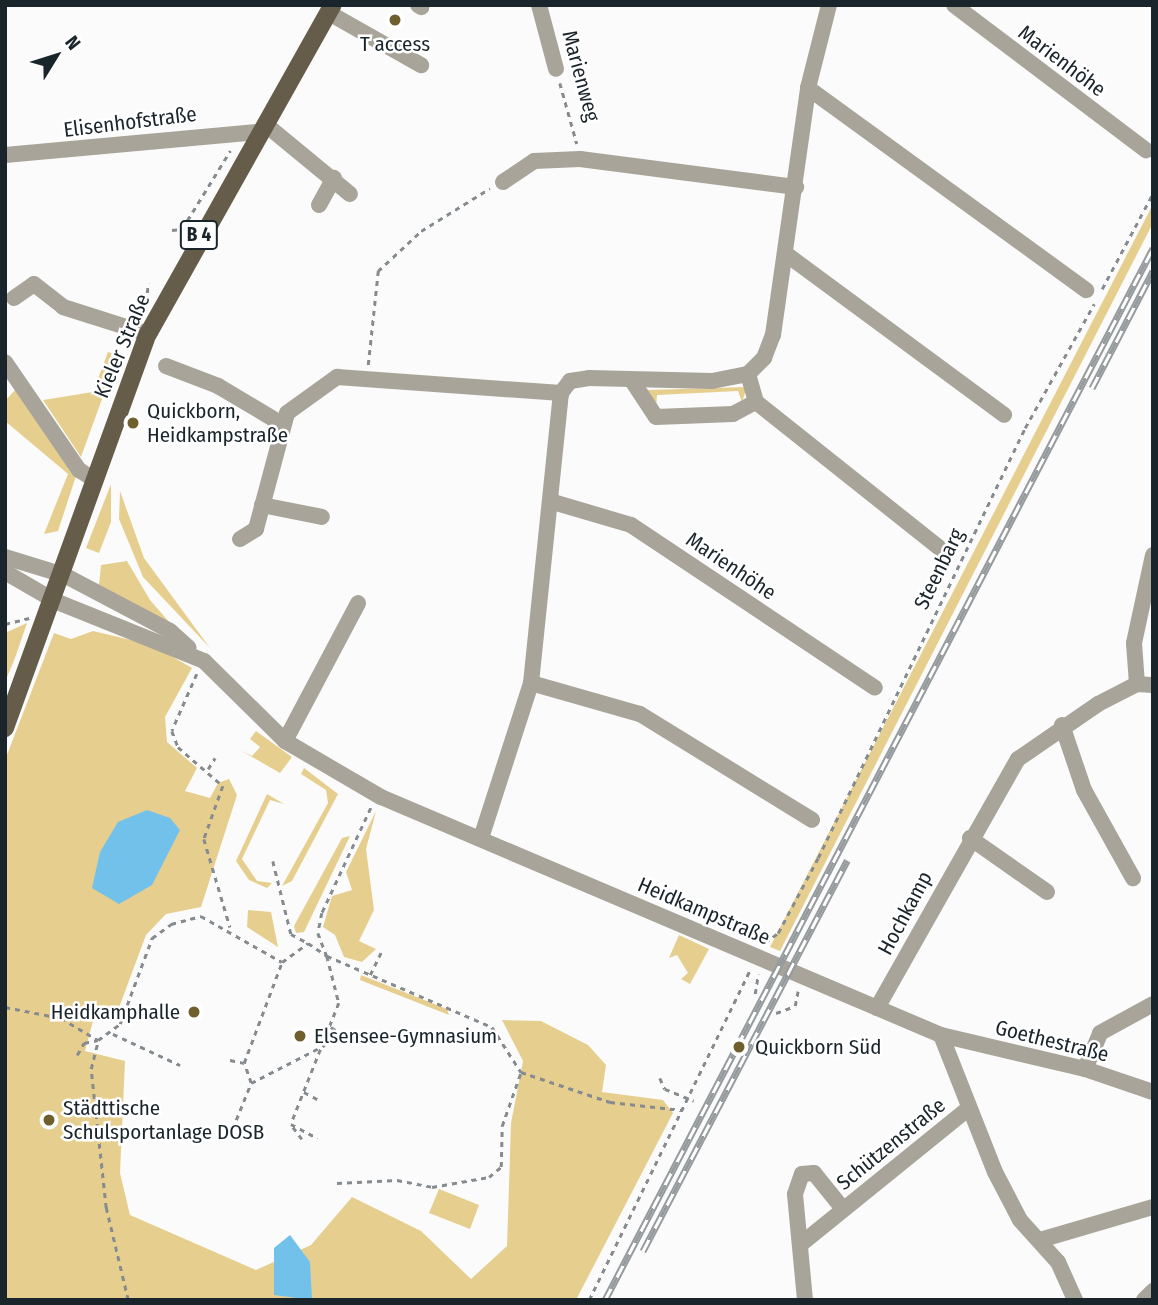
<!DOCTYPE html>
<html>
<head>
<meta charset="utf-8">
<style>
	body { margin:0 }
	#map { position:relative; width:1158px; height:1305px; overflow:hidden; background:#fbfbfb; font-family:"Fira Sans Condensed",sans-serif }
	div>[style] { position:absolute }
	.green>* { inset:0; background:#e6cf8e }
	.water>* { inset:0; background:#71c1eb }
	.path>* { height:2.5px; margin-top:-1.25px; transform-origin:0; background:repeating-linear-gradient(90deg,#868b8f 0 5px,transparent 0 10px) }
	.minor>* { height:16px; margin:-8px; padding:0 8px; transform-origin:8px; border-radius:8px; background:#a8a499 }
	.major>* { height:18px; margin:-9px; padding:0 9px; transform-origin:9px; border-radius:9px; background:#655d49 }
	.rail>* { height:7px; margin-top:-3.5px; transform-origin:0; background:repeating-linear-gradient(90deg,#fff 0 13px,#959a9d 0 26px); box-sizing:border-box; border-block:2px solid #959a9d }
	.dots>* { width:19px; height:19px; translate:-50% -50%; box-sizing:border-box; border:4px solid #fff; border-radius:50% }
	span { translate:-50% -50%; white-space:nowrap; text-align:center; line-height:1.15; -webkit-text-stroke:5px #fff; paint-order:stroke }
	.shield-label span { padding:2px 5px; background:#fff; border:2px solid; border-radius:5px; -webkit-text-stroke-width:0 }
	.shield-label { font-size:19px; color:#1a252b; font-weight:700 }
	.poi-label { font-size:21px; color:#1a252b }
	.left { translate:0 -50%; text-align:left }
	.right { translate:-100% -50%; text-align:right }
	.street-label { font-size:21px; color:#1a252b }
	.frame { position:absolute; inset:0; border:7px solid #1a252b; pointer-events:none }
	.north { position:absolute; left:21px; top:21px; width:70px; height:70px; -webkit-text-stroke:5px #fff; paint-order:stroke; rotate:52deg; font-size:19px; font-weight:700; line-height:28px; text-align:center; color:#1a252b }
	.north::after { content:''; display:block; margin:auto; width:24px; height:32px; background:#1a252b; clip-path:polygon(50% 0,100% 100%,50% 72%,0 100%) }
</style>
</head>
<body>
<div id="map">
	<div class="green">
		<div style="clip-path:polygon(1153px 204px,1153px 223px,780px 951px,770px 947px)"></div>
		<div style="clip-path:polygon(108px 352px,118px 355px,81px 457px,43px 400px,93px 392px)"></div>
		<div style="clip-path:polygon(747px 387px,742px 402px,738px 391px,657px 395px,656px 407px,647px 390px)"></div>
		<div style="clip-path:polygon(15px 390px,76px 476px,58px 531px,44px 534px,68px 474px,5px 421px,5px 401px)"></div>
		<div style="clip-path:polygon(111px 484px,111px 522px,99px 553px,86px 548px)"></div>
		<div style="clip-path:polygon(120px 491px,144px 558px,210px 648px,143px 577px,119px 519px)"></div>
		<div style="clip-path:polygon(127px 561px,150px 600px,170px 623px,99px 585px,101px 565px)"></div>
		<div style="clip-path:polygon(27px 623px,15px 658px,5px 682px,5px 633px)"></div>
		<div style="clip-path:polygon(93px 631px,152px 645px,192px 668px,165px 717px,167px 742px,197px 768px,185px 791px,210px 798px,218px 783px,229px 779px,237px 795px,201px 907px,166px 914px,146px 935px,114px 1021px,93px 1021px,85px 1051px,125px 1061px,120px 1173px,130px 1215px,256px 1270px,311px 1245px,352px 1197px,421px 1231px,471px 1279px,507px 1246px,511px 1123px,523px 1061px,502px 1020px,541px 1021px,588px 1045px,606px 1065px,602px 1092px,663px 1100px,673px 1113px,576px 1300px,5px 1300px,5px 760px,54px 633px,71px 639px)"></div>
		<div style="clip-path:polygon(256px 731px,292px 757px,280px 773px,240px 750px,252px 756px,260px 747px,250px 739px)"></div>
		<div style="clip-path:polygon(304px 768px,338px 794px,292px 881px,282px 886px,328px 803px,326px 790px,301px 774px)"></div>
		<div style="clip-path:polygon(267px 794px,284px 804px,270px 800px,242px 859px,257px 881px,272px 883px,267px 888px,249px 880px,236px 861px)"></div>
		<div style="clip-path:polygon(376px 811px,366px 849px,374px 910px,359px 941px,376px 949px,362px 962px,344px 957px,335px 935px,323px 927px,332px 896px,352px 890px,346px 872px)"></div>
		<div style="clip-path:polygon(350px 836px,304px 932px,296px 933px,294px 926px,342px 838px)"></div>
		<div style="clip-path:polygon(248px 910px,271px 912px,278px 947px,247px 927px)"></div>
		<div style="clip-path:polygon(679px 935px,709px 949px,690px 984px,681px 979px,688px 973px,677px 955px,669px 958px)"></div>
		<div style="clip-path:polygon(361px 975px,447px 1009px,449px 1015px,360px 980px)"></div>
		<div style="clip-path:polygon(439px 1189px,479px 1205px,470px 1229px,429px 1213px)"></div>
	</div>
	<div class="water">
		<div style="clip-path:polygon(147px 810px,170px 818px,180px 830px,152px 885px,119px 904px,92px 888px,100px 852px,118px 822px)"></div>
		<div style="clip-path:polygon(290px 1235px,310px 1262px,312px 1300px,274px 1295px,274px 1248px)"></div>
	</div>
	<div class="path">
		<div style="left:560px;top:83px;width:63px;rotate:74.4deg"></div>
		<div style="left:172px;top:230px;width:10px;rotate:-6deg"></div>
		<div style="left:182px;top:229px;width:92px;rotate:-58.4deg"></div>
		<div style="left:1102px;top:289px;width:109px;rotate:-62deg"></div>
		<div style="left:146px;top:303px;width:20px;rotate:-84deg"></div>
		<div style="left:368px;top:365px;width:95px;rotate:-83.9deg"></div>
		<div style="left:378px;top:271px;width:59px;rotate:-42.9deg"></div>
		<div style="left:421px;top:231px;width:81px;rotate:-31.9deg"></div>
		<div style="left:5px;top:624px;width:25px;rotate:-14deg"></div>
		<div style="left:197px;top:674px;width:62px;rotate:113.7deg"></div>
		<div style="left:172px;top:731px;width:17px;rotate:69deg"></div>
		<div style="left:178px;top:747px;width:60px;rotate:40.9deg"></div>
		<div style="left:223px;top:786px;width:56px;rotate:109.7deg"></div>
		<div style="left:204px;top:839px;width:92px;rotate:73.5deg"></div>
		<div style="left:208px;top:769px;width:13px;rotate:-58deg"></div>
		<div style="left:371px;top:808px;width:116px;rotate:115deg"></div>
		<div style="left:322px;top:913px;width:20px;rotate:101deg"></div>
		<div style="left:318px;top:933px;width:25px;rotate:69deg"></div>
		<div style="left:327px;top:956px;width:180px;rotate:23.3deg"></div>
		<div style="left:492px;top:1027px;width:54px;rotate:57.2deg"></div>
		<div style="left:273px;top:861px;width:75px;rotate:76.1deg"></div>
		<div style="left:291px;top:934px;width:19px;rotate:28deg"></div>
		<div style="left:765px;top:943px;width:16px;rotate:-38deg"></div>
		<div style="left:778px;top:933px;width:85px;rotate:-61.9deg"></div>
		<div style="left:818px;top:858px;width:477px;rotate:-64.3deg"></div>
		<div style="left:1025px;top:428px;width:142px;rotate:-60.9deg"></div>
		<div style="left:370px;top:975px;width:25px;rotate:-64deg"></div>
		<div style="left:755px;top:994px;width:20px;rotate:-81deg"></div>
		<div style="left:5px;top:1007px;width:57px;rotate:11.1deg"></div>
		<div style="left:61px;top:1018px;width:43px;rotate:30.7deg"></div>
		<div style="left:776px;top:1013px;width:20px;rotate:-20deg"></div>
		<div style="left:795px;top:1006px;width:15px;rotate:-79deg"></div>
		<div style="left:331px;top:1027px;width:18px;rotate:34deg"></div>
		<div style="left:113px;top:1034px;width:74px;rotate:24.8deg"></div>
		<div style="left:77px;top:1055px;width:14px;rotate:-60deg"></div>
		<div style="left:84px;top:1043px;width:14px;rotate:-12deg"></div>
		<div style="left:230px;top:1060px;width:14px;rotate:12deg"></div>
		<div style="left:660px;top:1078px;width:12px;rotate:66deg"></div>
		<div style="left:665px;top:1089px;width:31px;rotate:22deg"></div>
		<div style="left:251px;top:1083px;width:21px;rotate:-109deg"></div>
		<div style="left:244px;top:1063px;width:108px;rotate:-69.4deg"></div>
		<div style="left:304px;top:1092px;width:17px;rotate:28deg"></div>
		<div style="left:236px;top:1120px;width:40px;rotate:-68deg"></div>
		<div style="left:251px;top:1083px;width:83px;rotate:-27.2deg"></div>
		<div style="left:293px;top:1127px;width:15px;rotate:53deg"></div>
		<div style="left:337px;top:1183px;width:60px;rotate:-2.9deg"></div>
		<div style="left:397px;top:1180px;width:36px;rotate:11deg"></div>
		<div style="left:432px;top:1187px;width:58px;rotate:-10deg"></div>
		<div style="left:489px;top:1177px;width:16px;rotate:-40deg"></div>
		<div style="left:501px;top:1167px;width:41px;rotate:-88.6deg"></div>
		<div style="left:502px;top:1126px;width:57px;rotate:-70.6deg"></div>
		<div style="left:521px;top:1072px;width:94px;rotate:18.6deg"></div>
		<div style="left:610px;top:1102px;width:72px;rotate:6.3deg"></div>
		<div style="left:128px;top:1300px;width:95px;rotate:-103.4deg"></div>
		<div style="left:106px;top:1208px;width:140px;rotate:-96.2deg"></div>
		<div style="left:91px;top:1069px;width:30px;rotate:-76deg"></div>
		<div style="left:98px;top:1040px;width:27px;rotate:-36deg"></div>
		<div style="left:120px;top:1024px;width:92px;rotate:-69.6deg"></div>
		<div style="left:152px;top:938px;width:24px;rotate:-36deg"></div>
		<div style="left:171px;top:924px;width:31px;rotate:-15deg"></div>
		<div style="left:201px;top:916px;width:93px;rotate:29.6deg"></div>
		<div style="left:282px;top:962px;width:32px;rotate:-36deg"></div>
		<div style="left:308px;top:943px;width:23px;rotate:34deg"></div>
		<div style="left:327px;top:956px;width:49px;rotate:75.7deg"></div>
		<div style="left:339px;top:1003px;width:130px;rotate:111.6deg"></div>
		<div style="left:291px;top:1124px;width:30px;rotate:28deg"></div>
		<div style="left:589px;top:1300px;width:367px;rotate:-64deg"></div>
	</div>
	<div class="minor">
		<div style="left:418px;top:5px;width:4px;rotate:34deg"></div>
		<div style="left:539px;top:5px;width:66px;rotate:75.1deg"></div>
		<div style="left:954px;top:5px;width:241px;rotate:37.1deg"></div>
		<div style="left:329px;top:13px;width:106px;rotate:29.5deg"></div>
		<div style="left:808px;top:88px;width:344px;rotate:36deg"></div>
		<div style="left:265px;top:124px;width:110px;rotate:39.5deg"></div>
		<div style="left:5px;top:155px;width:256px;rotate:-5.2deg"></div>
		<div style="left:503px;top:182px;width:37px;rotate:-34deg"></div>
		<div style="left:534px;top:161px;width:46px;rotate:-2.5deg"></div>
		<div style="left:580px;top:159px;width:218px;rotate:7.4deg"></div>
		<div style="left:319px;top:205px;width:31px;rotate:-61deg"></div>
		<div style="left:786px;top:254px;width:271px;rotate:36.4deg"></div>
		<div style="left:14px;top:298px;width:24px;rotate:-35deg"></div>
		<div style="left:34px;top:284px;width:37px;rotate:38deg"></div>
		<div style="left:63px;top:307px;width:89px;rotate:17.6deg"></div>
		<div style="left:5px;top:362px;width:131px;rotate:55.6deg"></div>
		<div style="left:79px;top:470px;width:19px;rotate:32deg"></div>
		<div style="left:166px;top:366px;width:56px;rotate:21deg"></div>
		<div style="left:218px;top:386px;width:74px;rotate:30.7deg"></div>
		<div style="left:748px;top:374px;width:29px;rotate:74deg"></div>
		<div style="left:756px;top:402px;width:239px;rotate:38.5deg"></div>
		<div style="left:631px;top:379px;width:45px;rotate:56.7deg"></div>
		<div style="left:656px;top:417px;width:77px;rotate:-2.2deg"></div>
		<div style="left:733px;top:414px;width:26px;rotate:-28deg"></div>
		<div style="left:553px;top:502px;width:81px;rotate:16.4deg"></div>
		<div style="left:631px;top:525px;width:293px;rotate:33.7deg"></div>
		<div style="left:262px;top:505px;width:61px;rotate:11.3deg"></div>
		<div style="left:240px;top:539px;width:19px;rotate:-32deg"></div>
		<div style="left:256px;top:529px;width:120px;rotate:-75deg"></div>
		<div style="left:287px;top:413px;width:62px;rotate:-35.8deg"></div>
		<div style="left:337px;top:377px;width:225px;rotate:4.1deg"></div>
		<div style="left:5px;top:557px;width:62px;rotate:17deg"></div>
		<div style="left:64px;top:575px;width:120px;rotate:27.8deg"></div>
		<div style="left:170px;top:631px;width:25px;rotate:42deg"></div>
		<div style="left:5px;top:572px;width:58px;rotate:30.1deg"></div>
		<div style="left:55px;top:601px;width:161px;rotate:21.9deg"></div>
		<div style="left:204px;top:661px;width:114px;rotate:44.6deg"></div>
		<div style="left:285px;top:741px;width:111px;rotate:30.3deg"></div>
		<div style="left:381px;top:797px;width:608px;rotate:23.03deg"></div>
		<div style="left:941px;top:1035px;width:148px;rotate:13.3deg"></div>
		<div style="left:1085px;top:1069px;width:72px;rotate:18.7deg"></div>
		<div style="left:531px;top:683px;width:113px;rotate:15.9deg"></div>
		<div style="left:640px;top:714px;width:202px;rotate:31.6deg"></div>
		<div style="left:1137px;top:684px;width:41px;rotate:-94.2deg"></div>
		<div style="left:1134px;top:643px;width:90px;rotate:-77.8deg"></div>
		<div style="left:1062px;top:725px;width:69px;rotate:71.3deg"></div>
		<div style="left:1084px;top:790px;width:101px;rotate:60.9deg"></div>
		<div style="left:285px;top:741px;width:156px;rotate:-62.1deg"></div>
		<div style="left:482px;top:835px;width:160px;rotate:-72.1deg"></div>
		<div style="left:531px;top:683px;width:292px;rotate:-84.1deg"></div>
		<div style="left:561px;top:393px;width:15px;rotate:-53deg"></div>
		<div style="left:570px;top:381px;width:19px;rotate:-9deg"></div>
		<div style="left:589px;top:378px;width:123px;rotate:1.4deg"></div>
		<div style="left:712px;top:381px;width:37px;rotate:-11deg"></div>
		<div style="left:748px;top:374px;width:23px;rotate:-45deg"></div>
		<div style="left:764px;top:358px;width:25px;rotate:-69deg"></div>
		<div style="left:773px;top:335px;width:249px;rotate:-81.9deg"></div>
		<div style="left:808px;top:88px;width:86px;rotate:-75.8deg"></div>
		<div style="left:970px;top:838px;width:94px;rotate:35deg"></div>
		<div style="left:877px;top:1008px;width:286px;rotate:-60.5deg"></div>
		<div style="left:1018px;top:759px;width:97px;rotate:-34.5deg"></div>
		<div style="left:1098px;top:704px;width:44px;rotate:-27.1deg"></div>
		<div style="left:1137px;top:684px;width:16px;rotate:4deg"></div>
		<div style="left:941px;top:1035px;width:147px;rotate:68.5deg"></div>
		<div style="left:995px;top:1172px;width:54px;rotate:62.5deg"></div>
		<div style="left:1020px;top:1220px;width:57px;rotate:47.9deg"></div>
		<div style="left:1058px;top:1262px;width:42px;rotate:65.9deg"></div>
		<div style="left:1085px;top:1069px;width:39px;rotate:-67deg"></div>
		<div style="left:1100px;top:1033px;width:60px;rotate:-28.7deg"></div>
		<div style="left:1040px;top:1240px;width:118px;rotate:-16.3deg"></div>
		<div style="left:801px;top:1244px;width:211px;rotate:-39deg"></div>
		<div style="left:805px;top:1300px;width:106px;rotate:-95.4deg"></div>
		<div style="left:795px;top:1194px;width:21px;rotate:-71deg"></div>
		<div style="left:802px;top:1174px;width:12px;rotate:-5deg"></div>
		<div style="left:814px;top:1173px;width:46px;rotate:51.1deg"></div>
		<div style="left:1144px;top:1300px;width:13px;rotate:-45deg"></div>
	</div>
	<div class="major">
		<div style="left:5px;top:728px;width:419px;rotate:-70.1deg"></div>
		<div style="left:148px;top:334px;width:377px;rotate:-60.7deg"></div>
	</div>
	<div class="rail">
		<div style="left:1092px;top:388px;width:132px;rotate:-62.5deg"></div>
		<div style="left:643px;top:1251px;width:441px;rotate:-62.4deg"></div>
		<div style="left:605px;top:1300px;width:1186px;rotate:-62.48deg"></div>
	</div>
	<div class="dots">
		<div style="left:395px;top:20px;background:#6f5f2c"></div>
		<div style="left:133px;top:423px;background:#6f5f2c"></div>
		<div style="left:194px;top:1012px;background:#6f5f2c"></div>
		<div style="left:300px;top:1036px;background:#6f5f2c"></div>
		<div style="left:739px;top:1047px;background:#6f5f2c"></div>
		<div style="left:49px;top:1120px;background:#6f5f2c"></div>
	</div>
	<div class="shield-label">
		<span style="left:199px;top:235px">B 4</span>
	</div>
	<div class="poi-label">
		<span style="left:395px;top:44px">T access</span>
		<span class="left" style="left:147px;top:423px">Quickborn,<br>Heidkampstraße</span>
		<span class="right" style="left:180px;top:1012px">Heidkamphalle</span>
		<span class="left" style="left:314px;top:1036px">Elsensee-Gymnasium</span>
		<span class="left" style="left:755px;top:1047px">Quickborn Süd</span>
		<span class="left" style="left:63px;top:1120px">Städttische<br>Schulsportanlage DOSB</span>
	</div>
	<div class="street-label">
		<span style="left:1062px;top:61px;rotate:37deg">Marienhöhe</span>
		<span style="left:581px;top:76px;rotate:75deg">Marienweg</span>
		<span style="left:130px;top:122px;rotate:-7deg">Elisenhofstraße</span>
		<span style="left:122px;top:346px;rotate:-67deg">Kieler Straße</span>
		<span style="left:731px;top:566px;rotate:34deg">Marienhöhe</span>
		<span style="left:939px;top:569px;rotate:-64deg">Steenbarg</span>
		<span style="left:704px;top:911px;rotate:23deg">Heidkampstraße</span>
		<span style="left:905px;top:913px;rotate:-62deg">Hochkamp</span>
		<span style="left:1052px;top:1041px;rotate:14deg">Goethestraße</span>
		<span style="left:891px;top:1144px;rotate:-39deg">Schützenstraße</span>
	</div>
	<div class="frame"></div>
	<div class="north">N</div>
</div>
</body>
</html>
